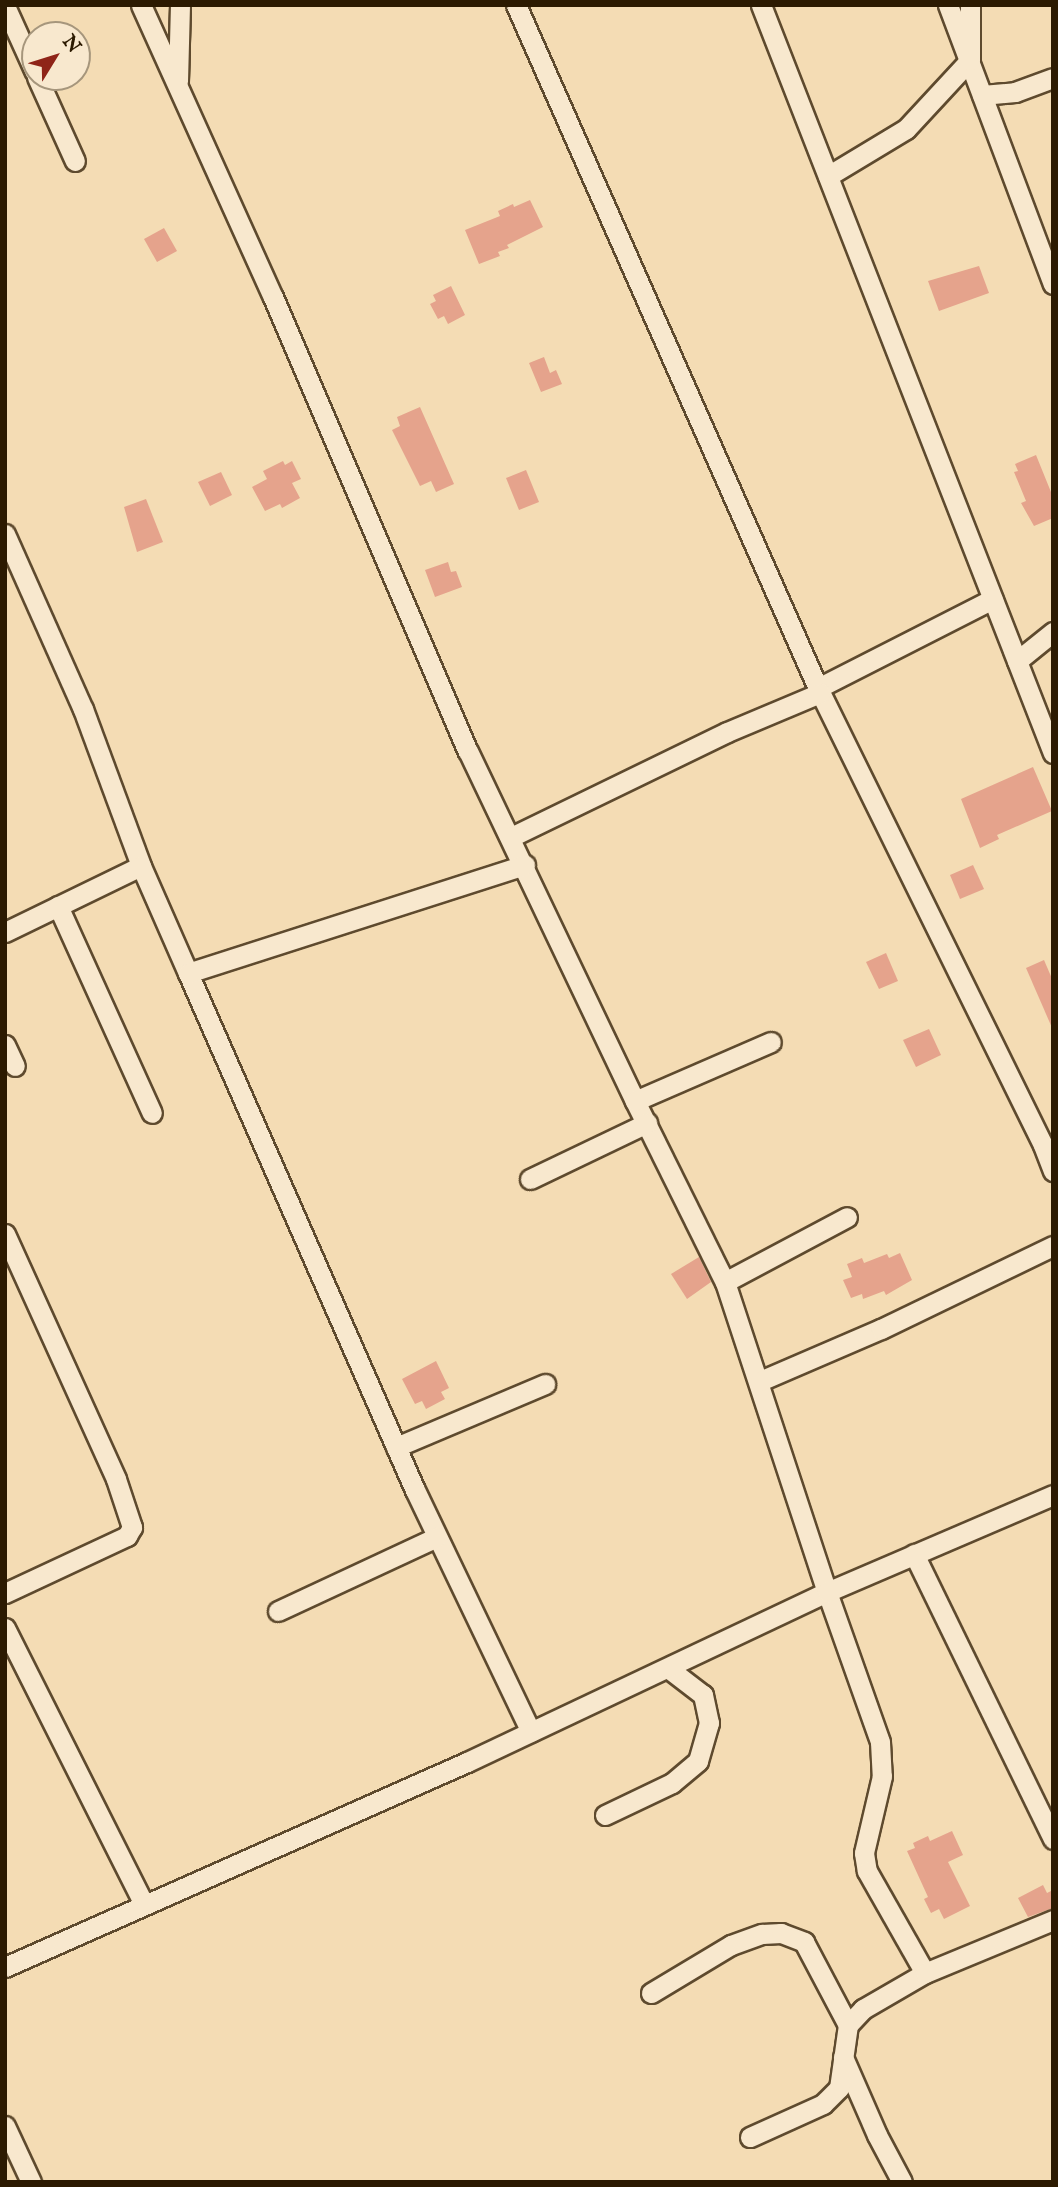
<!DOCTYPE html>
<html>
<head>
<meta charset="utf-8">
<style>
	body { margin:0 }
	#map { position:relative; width:1058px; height:2187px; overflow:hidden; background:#f4dcb4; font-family:"IM FELL English",serif }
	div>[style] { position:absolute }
	.building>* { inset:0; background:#e5a38c }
	.roads { filter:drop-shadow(2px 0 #5e4a2e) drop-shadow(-2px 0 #5e4a2e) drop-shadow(0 2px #5e4a2e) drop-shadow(0 -2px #5e4a2e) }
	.minor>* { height:19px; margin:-9.5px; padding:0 9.5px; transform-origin:9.5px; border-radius:9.5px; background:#f8e8ce }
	span { translate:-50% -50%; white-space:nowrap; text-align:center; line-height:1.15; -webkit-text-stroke:5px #f8e8ce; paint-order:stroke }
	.frame { position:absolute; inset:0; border:7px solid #2c1a01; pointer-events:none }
	.north { position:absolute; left:21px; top:21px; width:70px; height:70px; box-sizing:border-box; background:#f8e8ce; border:2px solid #a6967c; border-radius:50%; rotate:52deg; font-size:19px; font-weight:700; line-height:28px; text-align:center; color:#2c1a01 }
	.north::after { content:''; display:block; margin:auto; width:24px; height:32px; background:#8f2418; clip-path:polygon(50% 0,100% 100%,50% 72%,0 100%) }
</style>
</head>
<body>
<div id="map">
	<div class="building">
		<div style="clip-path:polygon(530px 200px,543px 227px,507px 245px,509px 248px,498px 252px,500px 256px,479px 264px,465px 230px,500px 216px,498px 211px,513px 204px,514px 207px)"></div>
		<div style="clip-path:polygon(164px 228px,177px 251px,157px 262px,144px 239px)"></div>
		<div style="clip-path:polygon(979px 266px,989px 293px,939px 311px,928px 281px)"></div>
		<div style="clip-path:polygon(451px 286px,465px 315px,448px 324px,444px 316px,438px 319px,430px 304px,436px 301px,433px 295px)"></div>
		<div style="clip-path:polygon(544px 357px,550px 373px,556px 370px,562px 384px,541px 392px,529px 363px)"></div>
		<div style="clip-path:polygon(420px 407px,454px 484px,436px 492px,431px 481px,420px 486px,392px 430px,400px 426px,397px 417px)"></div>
		<div style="clip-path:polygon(1036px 455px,1053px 497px,1053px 518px,1034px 526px,1021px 503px,1026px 501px,1014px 472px,1018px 471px,1015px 464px)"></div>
		<div style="clip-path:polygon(283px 461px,285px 465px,292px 461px,301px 479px,292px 483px,300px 498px,282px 508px,280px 504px,265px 511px,252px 487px,267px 479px,263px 471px)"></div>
		<div style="clip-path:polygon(526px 470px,539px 502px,519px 510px,506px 478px)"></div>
		<div style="clip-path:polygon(221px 472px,232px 495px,210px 506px,198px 482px)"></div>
		<div style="clip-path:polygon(146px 499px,163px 542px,137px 552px,124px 507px)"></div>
		<div style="clip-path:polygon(448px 562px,451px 572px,456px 571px,462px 587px,435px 597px,425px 570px)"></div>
		<div style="clip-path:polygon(1033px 767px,1052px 811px,997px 835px,999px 839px,980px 848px,961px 799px)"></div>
		<div style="clip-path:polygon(973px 865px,984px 889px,960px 899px,950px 875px)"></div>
		<div style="clip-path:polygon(886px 953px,898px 981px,879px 989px,866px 962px)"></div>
		<div style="clip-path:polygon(1044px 960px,1053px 981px,1053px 1030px,1026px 968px)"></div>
		<div style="clip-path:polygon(929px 1029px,941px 1055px,916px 1067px,903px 1040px)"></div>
		<div style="clip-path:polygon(900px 1253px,912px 1280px,886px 1295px,884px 1291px,863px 1299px,862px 1294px,851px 1298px,843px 1280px,852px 1277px,847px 1264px,862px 1258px,864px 1263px,887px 1254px,889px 1258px)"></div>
		<div style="clip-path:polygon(699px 1257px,711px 1282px,687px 1299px,671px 1274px)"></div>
		<div style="clip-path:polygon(436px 1361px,449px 1388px,441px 1392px,445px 1399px,426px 1409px,422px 1401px,415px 1404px,402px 1379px)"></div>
		<div style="clip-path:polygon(952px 1831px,963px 1855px,948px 1862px,970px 1906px,944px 1919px,939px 1909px,931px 1913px,924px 1899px,928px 1897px,907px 1851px,915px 1848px,913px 1843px,928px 1836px,930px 1841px)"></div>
		<div style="clip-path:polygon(1043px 1885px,1047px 1893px,1053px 1890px,1053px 1908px,1028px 1917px,1018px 1898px)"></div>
	</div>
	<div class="roads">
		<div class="minor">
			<div style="left:141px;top:5px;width:320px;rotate:65.7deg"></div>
			<div style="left:273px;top:297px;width:494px;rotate:66.8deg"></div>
			<div style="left:468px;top:751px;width:388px;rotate:64.5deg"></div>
			<div style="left:635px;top:1101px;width:202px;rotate:63.6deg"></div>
			<div style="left:725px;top:1282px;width:326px;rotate:71.8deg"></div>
			<div style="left:827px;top:1592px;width:159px;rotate:70.5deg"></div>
			<div style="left:880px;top:1742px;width:34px;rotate:87deg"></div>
			<div style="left:882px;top:1776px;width:79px;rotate:103.2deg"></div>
			<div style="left:864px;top:1853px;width:18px;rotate:81deg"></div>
			<div style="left:867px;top:1871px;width:117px;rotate:60.4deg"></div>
			<div style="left:516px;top:5px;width:747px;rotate:66.15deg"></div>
			<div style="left:818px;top:688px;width:509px;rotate:63.79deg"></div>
			<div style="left:1043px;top:1145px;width:28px;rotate:69deg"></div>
			<div style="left:761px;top:5px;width:803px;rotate:68.68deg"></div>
			<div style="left:948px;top:5px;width:298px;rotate:69.4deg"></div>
			<div style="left:5px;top:6px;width:72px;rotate:65.6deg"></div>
			<div style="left:37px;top:77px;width:92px;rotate:65.7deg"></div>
			<div style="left:178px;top:81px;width:76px;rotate:-88.5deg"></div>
			<div style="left:982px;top:95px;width:33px;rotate:-5deg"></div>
			<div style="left:1015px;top:92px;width:40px;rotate:-20.2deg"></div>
			<div style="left:828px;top:176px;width:91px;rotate:-31.1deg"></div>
			<div style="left:906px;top:129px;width:94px;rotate:-47.2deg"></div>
			<div style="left:970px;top:60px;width:55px;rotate:-90deg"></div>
			<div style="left:5px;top:534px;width:192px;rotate:66deg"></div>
			<div style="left:83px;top:709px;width:167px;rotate:69.7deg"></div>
			<div style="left:141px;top:866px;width:117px;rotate:66.3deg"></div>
			<div style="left:188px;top:973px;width:565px;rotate:66.3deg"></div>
			<div style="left:415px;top:1490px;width:268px;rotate:64.4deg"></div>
			<div style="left:1017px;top:661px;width:46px;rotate:-38.9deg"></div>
			<div style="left:818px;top:688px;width:196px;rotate:-27deg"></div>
			<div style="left:511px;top:837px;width:240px;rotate:-25.9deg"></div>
			<div style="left:727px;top:732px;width:101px;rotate:-22.8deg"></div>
			<div style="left:58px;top:906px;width:227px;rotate:65.6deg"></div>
			<div style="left:5px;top:932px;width:151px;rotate:-25.9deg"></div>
			<div style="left:188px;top:973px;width:354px;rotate:-17.8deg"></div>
			<div style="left:5px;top:1045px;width:23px;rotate:65deg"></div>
			<div style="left:635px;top:1101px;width:148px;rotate:-23.5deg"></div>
			<div style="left:530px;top:1179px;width:130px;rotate:-25.6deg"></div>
			<div style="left:5px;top:1234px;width:269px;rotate:65.6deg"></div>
			<div style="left:116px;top:1479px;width:51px;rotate:71.6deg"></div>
			<div style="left:132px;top:1527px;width:10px;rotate:119deg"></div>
			<div style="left:127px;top:1536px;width:135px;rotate:155deg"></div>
			<div style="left:725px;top:1282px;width:138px;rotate:-28deg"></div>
			<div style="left:760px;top:1381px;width:132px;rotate:-23.3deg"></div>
			<div style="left:881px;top:1329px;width:191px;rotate:-25.8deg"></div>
			<div style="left:396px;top:1447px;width:162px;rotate:-22.9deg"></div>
			<div style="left:914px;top:1554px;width:317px;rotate:64deg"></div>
			<div style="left:278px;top:1611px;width:175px;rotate:-25deg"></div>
			<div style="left:5px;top:1628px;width:309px;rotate:63.3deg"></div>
			<div style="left:605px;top:1815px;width:74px;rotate:-25.5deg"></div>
			<div style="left:672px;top:1783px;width:34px;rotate:-40deg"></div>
			<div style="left:698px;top:1761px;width:40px;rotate:-74deg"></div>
			<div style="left:709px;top:1723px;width:29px;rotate:-102deg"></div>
			<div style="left:703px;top:1695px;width:44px;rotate:-142.4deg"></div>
			<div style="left:5px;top:1967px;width:505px;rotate:-23.93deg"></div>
			<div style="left:467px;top:1762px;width:398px;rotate:-25.3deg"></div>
			<div style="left:827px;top:1592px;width:246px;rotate:-23.2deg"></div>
			<div style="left:651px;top:1993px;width:93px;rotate:-31deg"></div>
			<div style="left:731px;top:1945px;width:33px;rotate:-20deg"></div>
			<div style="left:762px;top:1934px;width:19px;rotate:-3deg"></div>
			<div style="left:781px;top:1933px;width:25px;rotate:21deg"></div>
			<div style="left:804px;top:1942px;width:94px;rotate:62.1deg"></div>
			<div style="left:843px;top:2057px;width:85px;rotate:66.4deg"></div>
			<div style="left:877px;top:2135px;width:53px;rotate:62deg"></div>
			<div style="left:5px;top:2126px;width:62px;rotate:65.1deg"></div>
			<div style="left:750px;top:2137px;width:80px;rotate:-24.3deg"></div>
			<div style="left:823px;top:2104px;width:23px;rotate:-45deg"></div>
			<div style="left:839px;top:2088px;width:64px;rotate:-81.9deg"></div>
			<div style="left:848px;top:2025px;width:22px;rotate:-47deg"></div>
			<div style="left:863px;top:2009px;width:72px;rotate:-30.1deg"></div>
			<div style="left:925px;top:1973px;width:139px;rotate:-22.5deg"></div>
		</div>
	</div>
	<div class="frame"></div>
	<div class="north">N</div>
</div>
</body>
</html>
